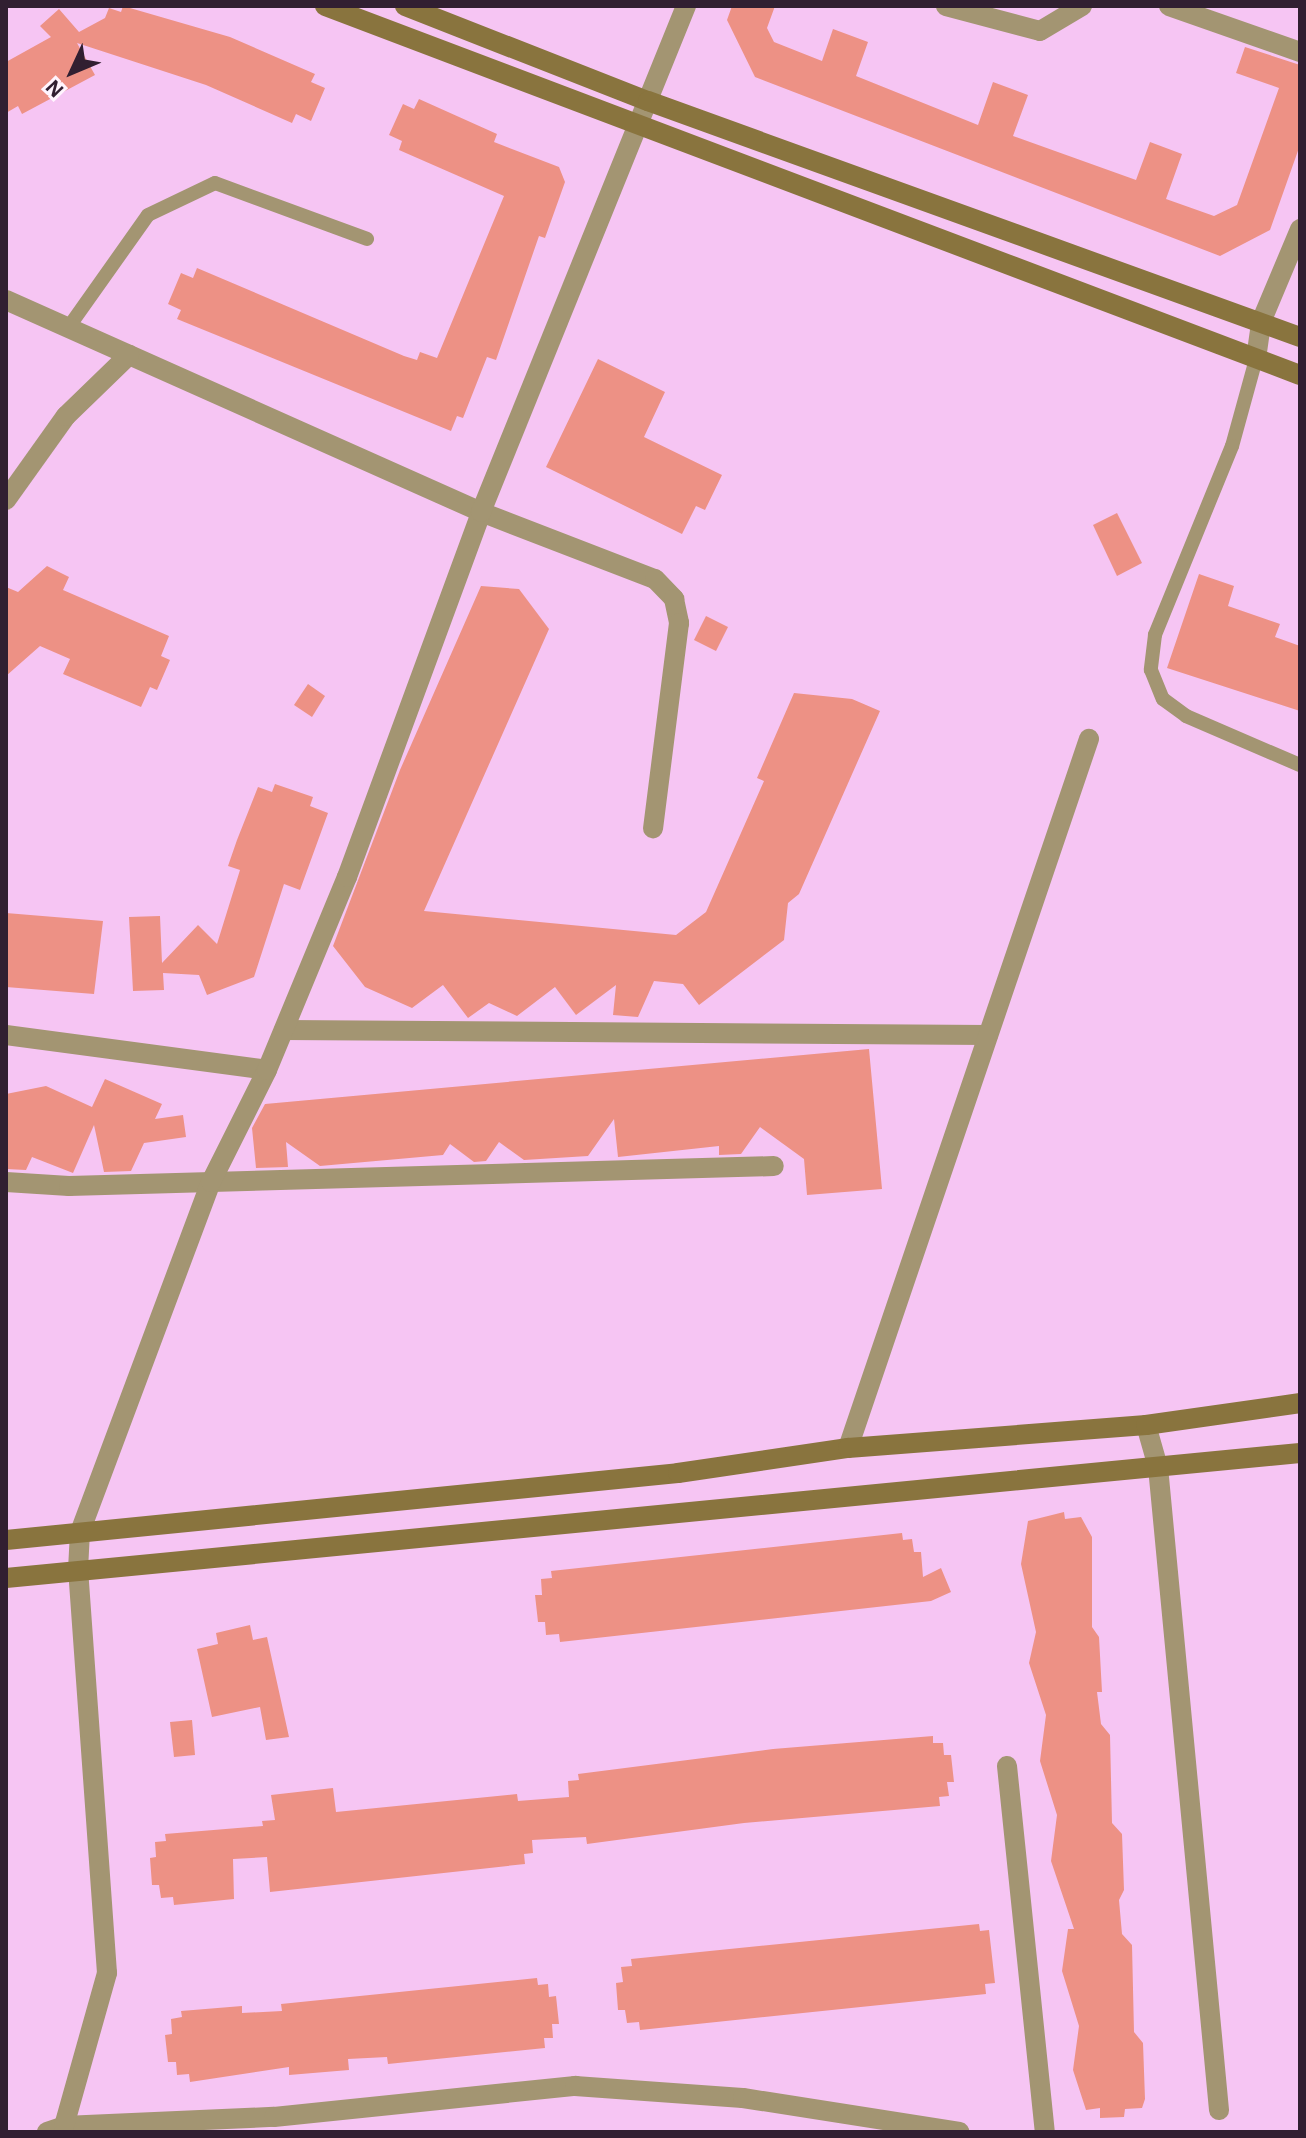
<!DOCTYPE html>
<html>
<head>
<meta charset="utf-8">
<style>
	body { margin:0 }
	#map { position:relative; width:1306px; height:2138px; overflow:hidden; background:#f6c5f3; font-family:"Alegreya Sans",sans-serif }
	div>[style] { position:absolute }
	.building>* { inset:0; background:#ed9185 }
	.lane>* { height:14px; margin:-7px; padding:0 7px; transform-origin:7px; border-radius:7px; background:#a39572 }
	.street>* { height:20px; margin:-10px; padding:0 10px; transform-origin:10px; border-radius:10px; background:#a39572 }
	.secondary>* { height:20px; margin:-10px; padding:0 10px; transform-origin:10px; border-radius:10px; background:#89743e }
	span { translate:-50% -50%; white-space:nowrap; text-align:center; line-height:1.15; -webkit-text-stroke:6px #fff5fe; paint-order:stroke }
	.frame { position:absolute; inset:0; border:8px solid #311f31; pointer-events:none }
	.north { position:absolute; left:32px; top:32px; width:80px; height:80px; -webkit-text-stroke:6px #fff5fe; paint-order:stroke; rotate:226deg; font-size:22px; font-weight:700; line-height:32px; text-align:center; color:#311f31 }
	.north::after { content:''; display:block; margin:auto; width:28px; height:36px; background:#311f31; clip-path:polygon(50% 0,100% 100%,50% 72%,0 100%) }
</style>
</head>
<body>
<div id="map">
	<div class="building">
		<div style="clip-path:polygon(123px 6px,230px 37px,315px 74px,311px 82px,325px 88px,311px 121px,296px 114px,292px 123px,206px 85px,77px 43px,95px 75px,22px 114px,18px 106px,6px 113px,6px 62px,51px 37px,40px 26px,59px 9px,79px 32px,105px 18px,109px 8px,121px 12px)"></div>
		<div style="clip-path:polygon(732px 6px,775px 6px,767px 28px,774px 42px,822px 61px,833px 29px,868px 42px,856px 76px,978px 125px,993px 82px,1028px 95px,1013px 136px,1136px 180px,1150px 142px,1182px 154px,1166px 199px,1214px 216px,1237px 205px,1279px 88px,1236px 73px,1245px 47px,1300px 65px,1300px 145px,1270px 230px,1220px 256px,755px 77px,727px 20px)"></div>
		<div style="clip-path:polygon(419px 99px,497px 134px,494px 142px,559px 167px,565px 182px,545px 238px,539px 236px,496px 360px,487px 357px,463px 418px,457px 416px,451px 431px,177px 319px,181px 310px,168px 304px,181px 273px,193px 278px,197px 268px,404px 356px,417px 360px,420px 352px,437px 358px,504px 196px,399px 150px,402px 141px,389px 135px,403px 104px,414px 109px)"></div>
		<div style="clip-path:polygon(598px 359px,665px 392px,644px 437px,722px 475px,705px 510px,696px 506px,682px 534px,546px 467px)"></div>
		<div style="clip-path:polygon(1117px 513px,1142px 563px,1117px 576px,1093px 525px)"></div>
		<div style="clip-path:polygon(47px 566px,69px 577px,63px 590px,169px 636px,161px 656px,170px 660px,157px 690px,150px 687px,141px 707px,63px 674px,70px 659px,40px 646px,6px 676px,6px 587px,18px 592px)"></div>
		<div style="clip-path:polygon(1199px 574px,1234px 586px,1228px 606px,1280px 624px,1275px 637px,1300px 646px,1300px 711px,1167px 668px)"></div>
		<div style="clip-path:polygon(481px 586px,519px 589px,549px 629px,424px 911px,676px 935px,706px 912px,764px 781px,757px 778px,794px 693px,852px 699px,880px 711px,799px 894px,788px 903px,784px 940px,699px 1005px,683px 984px,654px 981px,638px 1017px,613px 1015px,616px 985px,576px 1015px,555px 987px,517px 1016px,489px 1003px,468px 1018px,443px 985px,412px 1008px,365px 987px,333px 946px,400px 770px)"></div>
		<div style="clip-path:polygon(706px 616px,728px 627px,716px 651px,694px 640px)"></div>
		<div style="clip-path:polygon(308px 684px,325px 696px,312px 717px,294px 705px)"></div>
		<div style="clip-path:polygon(275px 784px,313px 797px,310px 806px,328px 813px,300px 890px,284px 884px,254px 977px,207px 995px,199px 975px,163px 973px,164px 990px,133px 991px,129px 917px,160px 916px,162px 963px,198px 925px,217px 944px,240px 870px,228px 866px,237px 840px,258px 787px,272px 792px)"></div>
		<div style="clip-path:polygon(6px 913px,103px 921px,94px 994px,6px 987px)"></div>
		<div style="clip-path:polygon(869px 1049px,882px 1189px,807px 1195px,804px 1159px,760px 1127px,741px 1154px,719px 1155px,719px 1146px,618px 1157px,614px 1119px,588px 1156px,524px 1160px,499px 1142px,486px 1161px,474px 1162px,450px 1144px,443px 1155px,320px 1166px,286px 1142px,288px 1167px,256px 1168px,252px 1128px,265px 1104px)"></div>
		<div style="clip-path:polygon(105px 1079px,162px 1104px,155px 1119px,183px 1115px,186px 1137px,144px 1143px,131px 1171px,104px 1172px,94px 1125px,73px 1173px,32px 1157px,26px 1170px,6px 1169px,6px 1094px,46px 1086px,92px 1107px)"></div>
		<div style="clip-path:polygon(1064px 1512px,1065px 1519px,1081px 1517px,1092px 1537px,1092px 1627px,1099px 1637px,1102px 1692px,1097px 1692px,1101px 1724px,1110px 1735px,1112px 1823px,1122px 1834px,1124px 1890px,1119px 1900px,1122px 1934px,1132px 1945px,1134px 2032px,1143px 2043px,1145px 2099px,1142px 2108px,1125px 2109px,1124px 2117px,1100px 2118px,1100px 2108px,1086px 2110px,1073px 2070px,1079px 2026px,1062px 1971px,1068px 1929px,1074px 1929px,1051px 1861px,1057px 1815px,1040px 1761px,1046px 1715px,1029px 1663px,1036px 1632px,1021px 1564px,1028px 1521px)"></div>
		<div style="clip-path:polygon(902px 1533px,903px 1540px,912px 1539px,914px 1552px,921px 1552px,923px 1577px,941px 1568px,951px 1592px,931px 1601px,560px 1642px,559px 1634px,546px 1635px,545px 1622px,538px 1622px,535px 1595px,542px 1595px,541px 1579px,552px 1578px,551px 1571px)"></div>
		<div style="clip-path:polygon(250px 1625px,253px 1640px,267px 1637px,289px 1737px,266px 1740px,260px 1707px,212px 1717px,197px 1649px,218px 1644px,216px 1633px)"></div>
		<div style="clip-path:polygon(192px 1720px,195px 1755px,174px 1757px,170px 1722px)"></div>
		<div style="clip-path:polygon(933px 1736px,933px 1743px,943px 1743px,944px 1755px,951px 1755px,954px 1782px,947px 1782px,949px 1796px,939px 1797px,940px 1806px,744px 1823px,587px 1844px,586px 1837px,532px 1840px,533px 1853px,524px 1854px,525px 1864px,270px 1892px,267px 1857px,233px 1859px,234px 1899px,174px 1905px,173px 1897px,161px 1898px,159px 1885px,152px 1885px,150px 1858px,156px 1857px,155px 1842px,166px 1841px,165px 1834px,263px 1826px,262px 1821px,275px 1820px,271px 1795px,333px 1788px,336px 1812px,517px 1794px,518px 1801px,569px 1797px,568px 1781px,579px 1780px,578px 1774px,773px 1749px)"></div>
		<div style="clip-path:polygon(979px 1924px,980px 1931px,989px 1930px,995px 1983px,985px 1984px,986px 1994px,640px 2030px,639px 2022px,627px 2023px,625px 2010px,618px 2010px,616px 1983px,623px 1982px,621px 1967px,632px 1966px,631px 1959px)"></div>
		<div style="clip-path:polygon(537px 1978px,538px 1985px,548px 1984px,549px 1997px,556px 1996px,559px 2024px,552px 2024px,553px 2038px,544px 2038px,545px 2048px,388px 2064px,387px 2057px,348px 2059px,349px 2070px,289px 2075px,289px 2067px,190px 2082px,189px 2074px,177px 2075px,176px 2062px,168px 2062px,165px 2035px,172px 2034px,171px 2019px,182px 2017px,181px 2011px,242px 2006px,242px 2013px,282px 2011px,281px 2004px)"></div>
	</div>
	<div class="lane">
		<div style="left:68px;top:328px;width:138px;rotate:-54.7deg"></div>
		<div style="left:148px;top:215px;width:74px;rotate:-25.5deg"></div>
		<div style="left:215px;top:183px;width:162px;rotate:20.2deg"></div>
		<div style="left:1256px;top:359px;width:90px;rotate:105.4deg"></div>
		<div style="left:1232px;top:446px;width:204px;rotate:112.2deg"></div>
		<div style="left:1155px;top:635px;width:35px;rotate:97deg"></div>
		<div style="left:1151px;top:670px;width:31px;rotate:68deg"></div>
		<div style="left:1163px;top:699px;width:29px;rotate:36deg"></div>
		<div style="left:1186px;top:716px;width:124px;rotate:23.3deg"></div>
	</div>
	<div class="street">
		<div style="left:946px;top:6px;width:97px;rotate:14.9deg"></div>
		<div style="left:1040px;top:31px;width:49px;rotate:-30.8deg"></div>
		<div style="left:1169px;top:6px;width:139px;rotate:19.3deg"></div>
		<div style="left:6px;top:300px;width:520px;rotate:24.05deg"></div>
		<div style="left:481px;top:512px;width:186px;rotate:21.1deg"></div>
		<div style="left:655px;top:579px;width:28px;rotate:46deg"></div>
		<div style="left:674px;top:599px;width:25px;rotate:78deg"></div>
		<div style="left:679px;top:623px;width:207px;rotate:97.2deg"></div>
		<div style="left:1256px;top:359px;width:37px;rotate:-82deg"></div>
		<div style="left:1261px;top:322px;width:101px;rotate:-67.2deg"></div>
		<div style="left:6px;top:500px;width:103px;rotate:-54.5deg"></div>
		<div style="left:66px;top:416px;width:88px;rotate:-44.1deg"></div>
		<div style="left:284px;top:1030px;width:704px;rotate:0.41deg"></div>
		<div style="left:6px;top:1035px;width:263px;rotate:7.6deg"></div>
		<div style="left:6px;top:1182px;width:63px;rotate:3.6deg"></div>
		<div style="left:69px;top:1186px;width:705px;rotate:-1.62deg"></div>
		<div style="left:1146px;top:1425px;width:44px;rotate:74.1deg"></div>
		<div style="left:1158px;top:1467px;width:646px;rotate:84.58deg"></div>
		<div style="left:848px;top:1448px;width:749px;rotate:-71.23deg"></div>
		<div style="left:1007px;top:1766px;width:368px;rotate:84.1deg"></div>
		<div style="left:64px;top:2126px;width:210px;rotate:-2.5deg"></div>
		<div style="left:274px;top:2117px;width:303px;rotate:-5.9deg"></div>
		<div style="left:575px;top:2086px;width:168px;rotate:4.1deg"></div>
		<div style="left:743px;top:2098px;width:219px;rotate:8.9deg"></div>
		<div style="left:47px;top:2132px;width:18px;rotate:-19deg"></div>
		<div style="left:64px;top:2126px;width:159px;rotate:-74.3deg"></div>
		<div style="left:107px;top:1973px;width:404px;rotate:-94.1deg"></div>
		<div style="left:78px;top:1570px;width:38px;rotate:-87deg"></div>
		<div style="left:80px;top:1532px;width:374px;rotate:-69.5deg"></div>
		<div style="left:211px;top:1182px;width:125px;rotate:-63.4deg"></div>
		<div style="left:267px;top:1070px;width:209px;rotate:-67.5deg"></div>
		<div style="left:347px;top:877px;width:389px;rotate:-69.8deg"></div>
		<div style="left:481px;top:512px;width:546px;rotate:-67.95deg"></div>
	</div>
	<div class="secondary">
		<div style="left:325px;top:6px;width:1042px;rotate:20.73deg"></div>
		<div style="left:405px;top:6px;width:261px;rotate:21.4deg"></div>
		<div style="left:648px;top:101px;width:693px;rotate:19.9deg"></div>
		<div style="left:6px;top:1540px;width:675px;rotate:-5.69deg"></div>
		<div style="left:678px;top:1473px;width:172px;rotate:-8.4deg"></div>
		<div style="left:848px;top:1448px;width:299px;rotate:-4.4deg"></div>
		<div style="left:1146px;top:1425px;width:156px;rotate:-8.1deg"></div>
		<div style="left:6px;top:1578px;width:1300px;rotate:-5.52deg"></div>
	</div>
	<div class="frame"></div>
	<div class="north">N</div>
</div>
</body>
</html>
